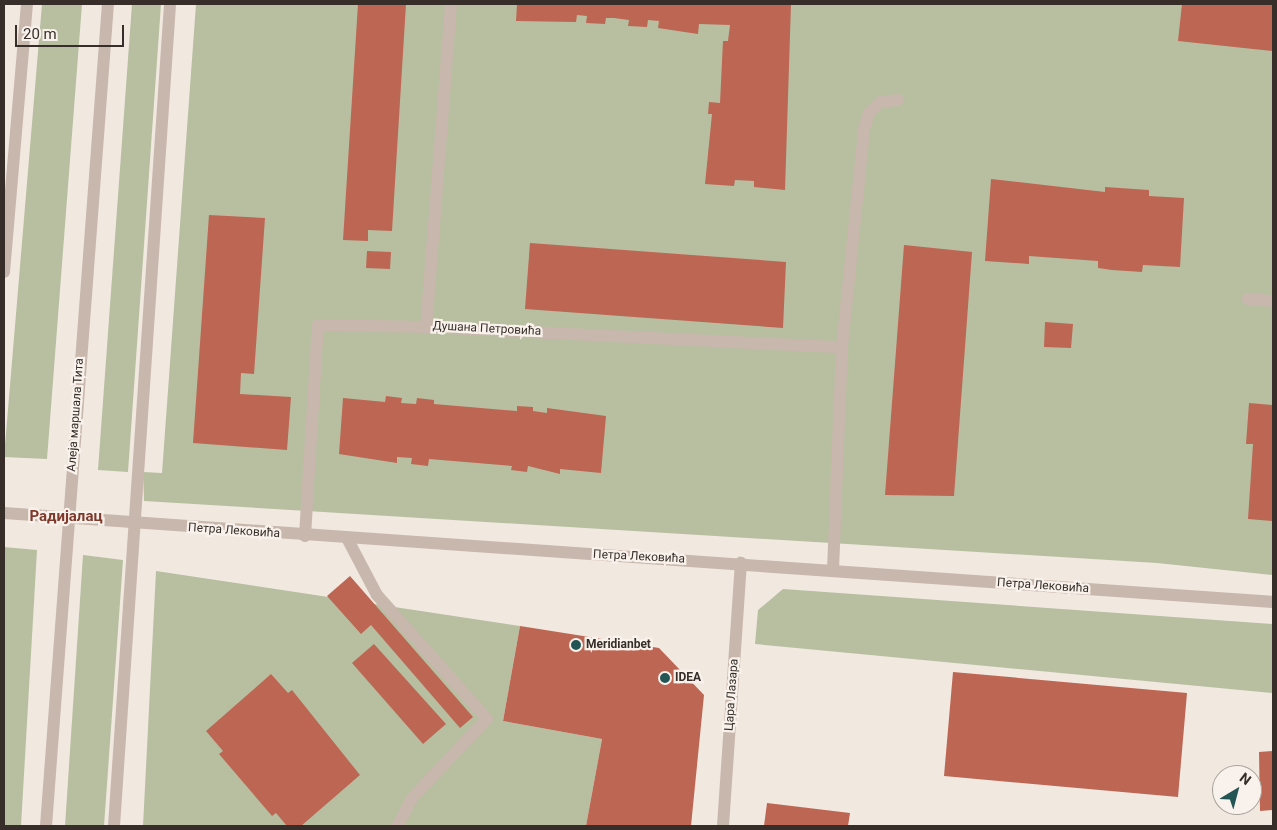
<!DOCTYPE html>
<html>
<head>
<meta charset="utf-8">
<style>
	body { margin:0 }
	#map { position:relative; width:1277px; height:830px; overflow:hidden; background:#f1e8e0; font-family:Roboto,sans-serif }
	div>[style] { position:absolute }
	.green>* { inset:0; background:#b7bfa0 }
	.building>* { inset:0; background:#bc6653 }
	.service>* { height:12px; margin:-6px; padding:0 6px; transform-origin:6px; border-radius:6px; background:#c8b7ac }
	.pedestrian>* { height:12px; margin:-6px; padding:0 6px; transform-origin:6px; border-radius:6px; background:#c8b7ac }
	.minor>* { height:12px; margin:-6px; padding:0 6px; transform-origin:6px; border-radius:6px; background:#c8b7ac }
	.tertiary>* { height:12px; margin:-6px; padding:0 6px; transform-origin:6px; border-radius:6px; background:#c8b7ac }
	.dots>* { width:14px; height:14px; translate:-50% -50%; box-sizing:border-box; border:2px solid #f9f2ec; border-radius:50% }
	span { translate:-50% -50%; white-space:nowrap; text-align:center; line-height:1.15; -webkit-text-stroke:4.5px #f9f2ec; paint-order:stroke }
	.street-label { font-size:12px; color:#372e2a }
	.poi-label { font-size:12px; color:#372e2a; font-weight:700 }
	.left { translate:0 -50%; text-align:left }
	.quarter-label { font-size:15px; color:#7f392a; font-weight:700 }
	.frame { position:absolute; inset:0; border:5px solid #372e2a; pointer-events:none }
	.north { position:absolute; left:1212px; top:765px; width:50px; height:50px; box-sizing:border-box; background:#f9f2ec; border:1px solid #aba49e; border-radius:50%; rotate:37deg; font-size:14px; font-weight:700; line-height:20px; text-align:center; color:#372e2a }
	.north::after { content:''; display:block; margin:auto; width:18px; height:22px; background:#235555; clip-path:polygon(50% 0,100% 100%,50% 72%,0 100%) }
	.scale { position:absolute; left:15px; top:25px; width:109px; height:22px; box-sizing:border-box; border:2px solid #372e2a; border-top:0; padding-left:6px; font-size:15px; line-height:18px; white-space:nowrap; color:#372e2a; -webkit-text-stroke:4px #f9f2ec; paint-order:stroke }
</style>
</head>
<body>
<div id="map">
	<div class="green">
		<div style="clip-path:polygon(42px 4px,82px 4px,47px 459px,4px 457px)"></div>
		<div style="clip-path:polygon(132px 4px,161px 4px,128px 472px,98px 470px)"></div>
		<div style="clip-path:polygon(196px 4px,1273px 4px,1273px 575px,1157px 563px,144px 501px,143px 472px,162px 473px)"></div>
		<div style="clip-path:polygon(4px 547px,37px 550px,21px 826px,4px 826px)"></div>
		<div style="clip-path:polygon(83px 555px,123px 560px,104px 826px,65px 826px)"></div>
		<div style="clip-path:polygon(156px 571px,520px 626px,503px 721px,602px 739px,586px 826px,143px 826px)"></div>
		<div style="clip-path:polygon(783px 589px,1273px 624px,1273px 693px,755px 644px,758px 610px)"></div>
	</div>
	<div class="building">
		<div style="clip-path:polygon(358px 4px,406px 4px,392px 231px,368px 230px,368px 241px,343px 240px)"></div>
		<div style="clip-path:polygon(517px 4px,791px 4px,785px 190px,754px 187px,754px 181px,735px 180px,734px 186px,705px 184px,712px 114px,708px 114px,709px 102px,720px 103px,723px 41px,728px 41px,730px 25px,699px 24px,698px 34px,658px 28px,659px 21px,648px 20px,647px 27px,628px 26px,629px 20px,614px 18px,606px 18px,605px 24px,586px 23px,587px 16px,577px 15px,576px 22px,516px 21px)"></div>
		<div style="clip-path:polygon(1182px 4px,1273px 4px,1273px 51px,1178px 41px)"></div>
		<div style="clip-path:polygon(991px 179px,1105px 192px,1105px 187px,1149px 190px,1149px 196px,1184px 198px,1180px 267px,1143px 265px,1142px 272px,1112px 270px,1098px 268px,1098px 261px,1029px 256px,1029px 264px,985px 261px)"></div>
		<div style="clip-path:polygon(209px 215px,265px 218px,254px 374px,241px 373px,240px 394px,291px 397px,287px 450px,193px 443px)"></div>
		<div style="clip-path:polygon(530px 243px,786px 262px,783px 328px,525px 309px)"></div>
		<div style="clip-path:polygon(904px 245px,972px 252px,954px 496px,885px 495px)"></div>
		<div style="clip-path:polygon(367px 251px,391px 252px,390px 269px,366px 268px)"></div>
		<div style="clip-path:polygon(1045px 322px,1073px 324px,1071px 348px,1044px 347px)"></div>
		<div style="clip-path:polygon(386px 396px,402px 398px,401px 403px,416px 404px,417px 398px,434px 400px,434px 404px,517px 411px,517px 406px,533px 407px,533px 411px,547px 413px,547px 408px,606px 416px,601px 473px,560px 469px,560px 474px,528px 466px,527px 472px,511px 470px,512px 466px,429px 459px,428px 466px,411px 464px,412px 458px,397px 457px,397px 463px,339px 454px,343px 398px,385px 402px)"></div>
		<div style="clip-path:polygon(1249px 403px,1273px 405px,1273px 521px,1248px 519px,1253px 444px,1246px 444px)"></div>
		<div style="clip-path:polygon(350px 576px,473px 717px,460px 728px,371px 625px,361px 634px,327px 596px)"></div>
		<div style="clip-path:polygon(520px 626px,659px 648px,704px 695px,691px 826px,586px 826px,602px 739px,503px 721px)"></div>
		<div style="clip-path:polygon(374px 644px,446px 724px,423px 744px,352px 663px)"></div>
		<div style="clip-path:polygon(953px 672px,1187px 693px,1178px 797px,944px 776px)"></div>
		<div style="clip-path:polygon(271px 674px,288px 693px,292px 690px,360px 775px,301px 826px,287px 826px,276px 813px,272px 816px,219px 754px,223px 751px,206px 731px)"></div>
		<div style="clip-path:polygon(1273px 751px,1273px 810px,1260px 811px,1259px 752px)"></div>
		<div style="clip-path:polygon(767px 803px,850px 813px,848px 826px,764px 826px)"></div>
	</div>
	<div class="service">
		<div style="left:305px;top:536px;width:211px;rotate:-86.5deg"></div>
		<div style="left:318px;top:325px;width:108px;rotate:1.1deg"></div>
		<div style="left:348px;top:540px;width:62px;rotate:62.2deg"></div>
		<div style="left:377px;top:595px;width:166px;rotate:48.4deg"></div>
		<div style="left:487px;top:719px;width:109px;rotate:133.5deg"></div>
		<div style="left:412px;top:798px;width:31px;rotate:117deg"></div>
	</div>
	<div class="pedestrian">
		<div style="left:46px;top:826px;width:824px;rotate:-85.69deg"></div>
	</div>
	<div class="minor">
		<div style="left:451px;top:4px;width:324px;rotate:94.4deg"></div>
		<div style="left:426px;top:327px;width:416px;rotate:2.8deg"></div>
		<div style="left:1248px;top:299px;width:25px;rotate:5deg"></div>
		<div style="left:833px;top:570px;width:223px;rotate:-87.7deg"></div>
		<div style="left:842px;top:347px;width:219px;rotate:-84.2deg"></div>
		<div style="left:864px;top:129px;width:17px;rotate:-73deg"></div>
		<div style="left:869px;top:113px;width:16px;rotate:-45deg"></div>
		<div style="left:880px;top:102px;width:18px;rotate:-6deg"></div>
		<div style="left:723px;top:826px;width:264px;rotate:-86.1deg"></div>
	</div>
	<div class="tertiary">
		<div style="left:4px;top:272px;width:269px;rotate:-85.1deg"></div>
		<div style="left:4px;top:513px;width:1272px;rotate:4.01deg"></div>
		<div style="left:114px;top:826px;width:824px;rotate:-86.1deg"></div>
	</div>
	<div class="dots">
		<div style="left:576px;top:645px;background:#235555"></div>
		<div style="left:665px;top:678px;background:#235555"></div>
	</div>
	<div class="street-label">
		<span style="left:487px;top:329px;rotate:3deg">Душана Петровића</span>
		<span style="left:76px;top:415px;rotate:-86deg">Алеја маршала Тита</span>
		<span style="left:234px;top:531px;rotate:4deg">Петра Лековића</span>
		<span style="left:639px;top:557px;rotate:3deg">Петра Лековића</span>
		<span style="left:1043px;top:586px;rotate:4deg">Петра Лековића</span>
		<span style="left:732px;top:695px;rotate:-86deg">Цара Лазара</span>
	</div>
	<div class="poi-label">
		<span class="left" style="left:586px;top:645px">Meridianbet</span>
		<span class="left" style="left:675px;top:678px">IDEA</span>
	</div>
	<div class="quarter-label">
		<span style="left:66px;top:517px">Радијалац</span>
	</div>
	<div class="frame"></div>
	<div class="north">N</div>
	<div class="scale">20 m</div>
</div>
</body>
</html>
